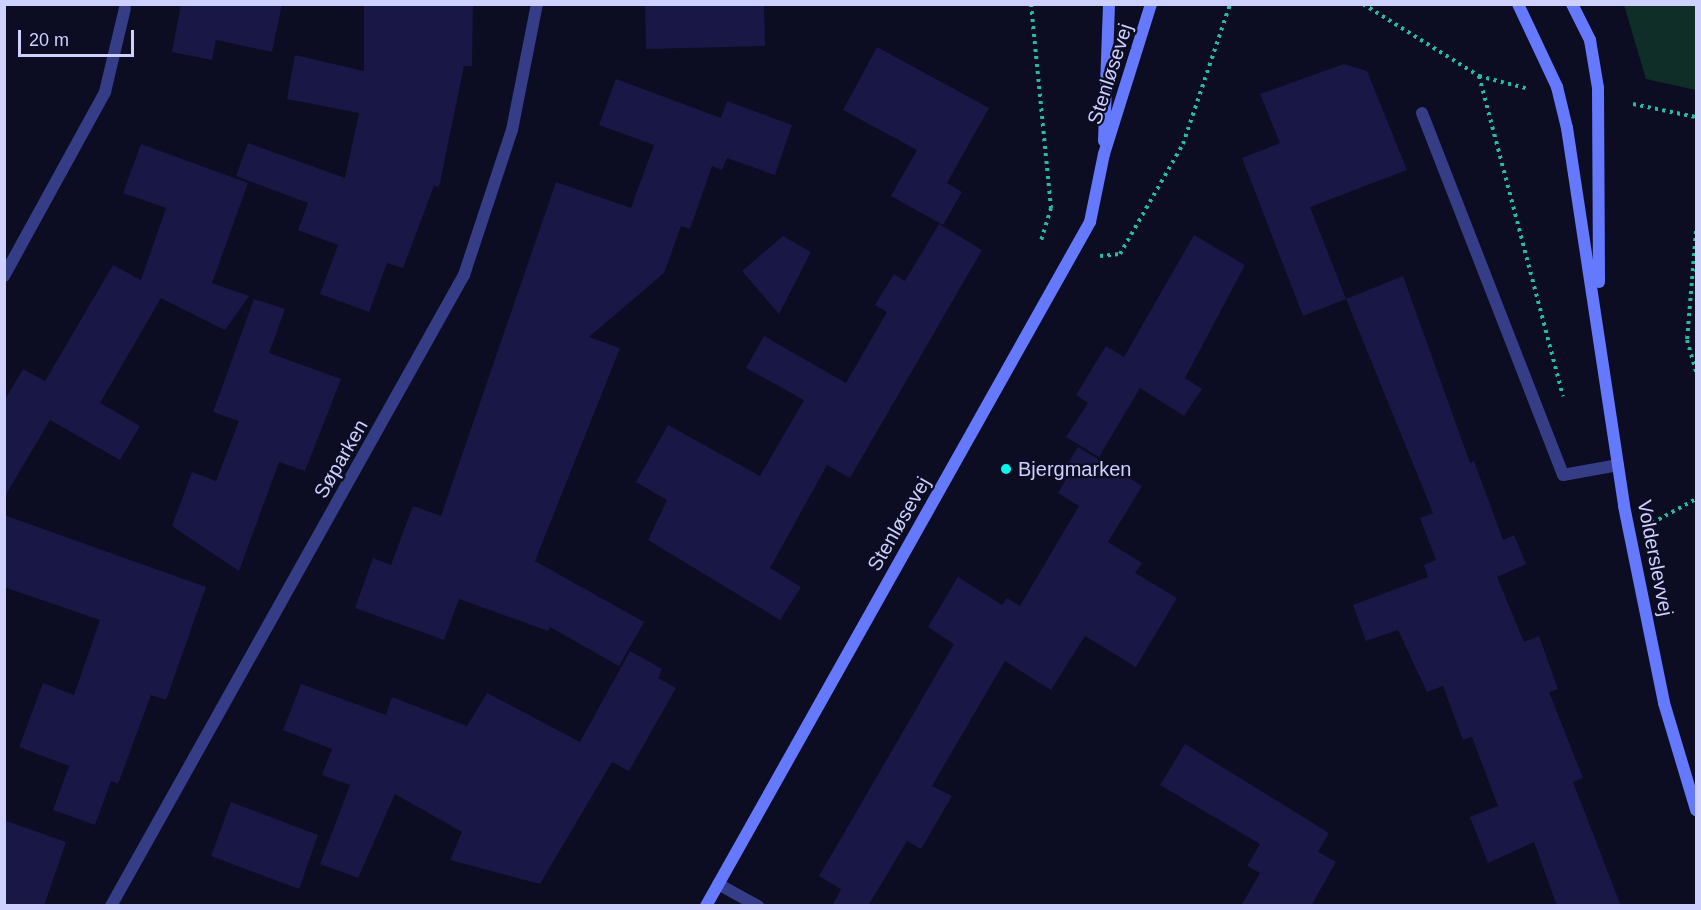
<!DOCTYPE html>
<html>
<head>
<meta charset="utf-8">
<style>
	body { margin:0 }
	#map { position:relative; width:1701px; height:910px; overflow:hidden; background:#0c0c23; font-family:Arial,sans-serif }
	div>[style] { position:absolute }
	.green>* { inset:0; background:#0f2e28 }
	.building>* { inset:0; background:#191745 }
	.path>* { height:4px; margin-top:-2px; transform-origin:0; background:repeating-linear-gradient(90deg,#25bc9b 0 3px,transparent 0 7.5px) }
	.lane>* { height:12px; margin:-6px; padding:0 6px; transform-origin:6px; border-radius:6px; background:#343d86 }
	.street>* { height:12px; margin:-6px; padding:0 6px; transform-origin:6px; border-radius:6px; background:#343d86 }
	.secondary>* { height:12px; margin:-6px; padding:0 6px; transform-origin:6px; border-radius:6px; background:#6579ff }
	.dots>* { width:16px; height:16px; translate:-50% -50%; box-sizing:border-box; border:3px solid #0c0c23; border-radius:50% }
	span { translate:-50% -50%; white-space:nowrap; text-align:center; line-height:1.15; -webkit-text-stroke:4.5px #0c0c23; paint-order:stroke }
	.street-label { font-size:20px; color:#ced0ff }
	.poi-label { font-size:20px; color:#ced0ff }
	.left { translate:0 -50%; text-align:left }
	.frame { position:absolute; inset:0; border:6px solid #ced0ff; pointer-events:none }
	.scale { position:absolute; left:18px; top:30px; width:116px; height:27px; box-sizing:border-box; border:3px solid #ced0ff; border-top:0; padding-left:8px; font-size:18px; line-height:21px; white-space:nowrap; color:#ced0ff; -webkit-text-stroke:4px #0c0c23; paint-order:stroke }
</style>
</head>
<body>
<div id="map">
	<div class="green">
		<div style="clip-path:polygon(1624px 5px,1696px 5px,1696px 90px,1646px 79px)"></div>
	</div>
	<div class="building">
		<div style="clip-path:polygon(181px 4px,282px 4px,272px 52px,216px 40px,212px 60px,172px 52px)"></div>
		<div style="clip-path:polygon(364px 4px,473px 4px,472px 66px,464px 66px,439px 187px,434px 186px,403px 268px,387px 263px,369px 312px,320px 294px,338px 245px,298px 230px,308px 203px,236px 176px,248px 143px,345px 178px,359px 113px,287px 99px,295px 55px,364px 71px)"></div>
		<div style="clip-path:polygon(645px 4px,764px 4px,765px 46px,646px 49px)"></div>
		<div style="clip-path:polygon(877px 47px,989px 108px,947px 183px,962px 192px,943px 225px,891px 196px,917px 150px,843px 110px)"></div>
		<div style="clip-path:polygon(1344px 64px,1367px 71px,1407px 170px,1310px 207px,1346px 299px,1403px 276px,1470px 463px,1474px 461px,1503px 540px,1514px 535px,1526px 564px,1497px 577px,1524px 642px,1539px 636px,1558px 689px,1549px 692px,1583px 778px,1573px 782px,1621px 906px,1557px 906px,1534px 842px,1488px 863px,1470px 817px,1498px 806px,1472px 737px,1463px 740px,1443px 686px,1427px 692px,1398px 630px,1366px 641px,1353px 605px,1428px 577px,1424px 565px,1436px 560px,1420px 518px,1433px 513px,1346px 299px,1303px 316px,1242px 158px,1280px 143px,1260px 94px)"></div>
		<div style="clip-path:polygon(616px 79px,721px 118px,727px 101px,792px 125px,775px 175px,727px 158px,722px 170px,712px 166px,690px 229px,681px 226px,664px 273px,589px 337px,620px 348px,535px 561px,644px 622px,619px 666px,550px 627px,548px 631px,459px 599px,444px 640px,355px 608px,373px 558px,391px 565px,413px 506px,441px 516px,556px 182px,631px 208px,654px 145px,599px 125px)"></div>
		<div style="clip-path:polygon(141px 144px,248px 183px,212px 283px,249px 296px,225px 330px,161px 298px,100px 403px,140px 426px,120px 460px,50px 420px,4px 498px,4px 401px,23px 369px,45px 381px,113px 265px,141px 280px,166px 208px,123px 193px)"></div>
		<div style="clip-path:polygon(939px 224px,982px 250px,850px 478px,827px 465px,770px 568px,801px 587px,780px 620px,648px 540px,667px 500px,636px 482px,668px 425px,760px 476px,804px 400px,746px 368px,764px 336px,846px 383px,887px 312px,875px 305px,894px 274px,905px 281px)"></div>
		<div style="clip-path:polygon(1194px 235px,1245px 265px,1185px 378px,1202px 389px,1184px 416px,1140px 388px,1099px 457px,1066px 437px,1088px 403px,1076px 395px,1106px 346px,1124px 357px)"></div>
		<div style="clip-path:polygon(783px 236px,811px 252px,779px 314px,742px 271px)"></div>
		<div style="clip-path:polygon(254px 299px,285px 309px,269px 353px,341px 379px,305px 471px,279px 462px,239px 571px,172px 526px,192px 472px,216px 481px,239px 421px,213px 412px)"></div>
		<div style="clip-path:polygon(1078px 447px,1142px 486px,1108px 542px,1142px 563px,1135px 573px,1177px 598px,1136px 667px,1085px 636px,1051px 690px,1005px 661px,932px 786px,952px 796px,921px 849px,907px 841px,868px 906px,832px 906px,841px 889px,819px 876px,954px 644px,928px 627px,958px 577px,1002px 605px,1007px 598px,1020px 606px,1079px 506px,1058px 493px,1068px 476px,1062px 473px)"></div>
		<div style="clip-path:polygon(4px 515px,206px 587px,166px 700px,151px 695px,118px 784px,111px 781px,95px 825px,53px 810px,69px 766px,19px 747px,43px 683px,74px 695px,100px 620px,4px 587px)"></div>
		<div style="clip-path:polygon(630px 651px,662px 669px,658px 678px,676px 688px,629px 771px,612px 762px,540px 884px,450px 860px,462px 832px,395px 794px,358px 878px,320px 864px,350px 785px,322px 775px,332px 749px,283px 730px,301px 684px,386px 715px,392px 697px,467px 726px,487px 693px,580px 742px)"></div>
		<div style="clip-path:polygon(1185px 744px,1329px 833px,1318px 852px,1336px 862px,1311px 906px,1241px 906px,1260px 873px,1247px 866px,1260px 844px,1160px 785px)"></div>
		<div style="clip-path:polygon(231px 802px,318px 835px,299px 889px,211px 856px)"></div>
		<div style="clip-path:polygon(4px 820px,66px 842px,44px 906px,4px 906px)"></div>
	</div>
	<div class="path">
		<div style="left:1031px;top:4px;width:205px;rotate:84.4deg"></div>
		<div style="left:1051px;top:208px;width:34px;rotate:107deg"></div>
		<div style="left:1363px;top:4px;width:137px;rotate:31.8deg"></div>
		<div style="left:1479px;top:76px;width:52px;rotate:14.6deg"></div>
		<div style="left:1479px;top:76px;width:331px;rotate:75.3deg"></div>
		<div style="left:1633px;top:104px;width:64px;rotate:11.7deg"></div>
		<div style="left:1696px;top:231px;width:109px;rotate:94.7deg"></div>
		<div style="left:1687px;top:340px;width:33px;rotate:74deg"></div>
		<div style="left:1100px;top:256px;width:20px;rotate:-6deg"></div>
		<div style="left:1120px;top:254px;width:127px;rotate:-60.2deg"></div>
		<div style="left:1183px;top:144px;width:148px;rotate:-71.4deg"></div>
		<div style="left:1652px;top:523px;width:50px;rotate:-28.6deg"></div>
	</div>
	<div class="lane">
		<div style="left:1422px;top:113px;width:388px;rotate:68.7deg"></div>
		<div style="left:1563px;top:475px;width:56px;rotate:-10.3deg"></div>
	</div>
	<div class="street">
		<div style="left:4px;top:276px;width:210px;rotate:-61.2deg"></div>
		<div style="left:105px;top:92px;width:86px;rotate:-76.6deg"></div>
		<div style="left:718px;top:884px;width:46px;rotate:28.8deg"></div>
		<div style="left:111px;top:906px;width:723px;rotate:-60.78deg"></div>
		<div style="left:464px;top:275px;width:153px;rotate:-71.7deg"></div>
		<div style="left:512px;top:130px;width:128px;rotate:-78.8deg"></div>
	</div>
	<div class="secondary">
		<div style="left:1518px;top:4px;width:92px;rotate:64.8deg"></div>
		<div style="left:1557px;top:87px;width:42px;rotate:76.3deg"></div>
		<div style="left:1567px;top:128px;width:382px;rotate:81.4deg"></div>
		<div style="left:1624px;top:506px;width:201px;rotate:78.5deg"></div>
		<div style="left:1664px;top:703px;width:112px;rotate:73.3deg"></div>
		<div style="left:1572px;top:4px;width:40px;rotate:63.4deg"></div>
		<div style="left:1590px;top:40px;width:49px;rotate:80.5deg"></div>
		<div style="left:1598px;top:88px;width:194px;rotate:89.7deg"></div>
		<div style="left:1104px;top:141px;width:137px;rotate:-87.9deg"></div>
		<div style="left:706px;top:906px;width:784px;rotate:-60.69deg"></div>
		<div style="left:1090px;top:222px;width:69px;rotate:-78.4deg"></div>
		<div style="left:1104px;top:154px;width:157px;rotate:-72.6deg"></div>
	</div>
	<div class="dots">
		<div style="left:1006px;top:469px;background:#00f9eb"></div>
	</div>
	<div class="street-label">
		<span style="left:1110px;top:74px;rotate:-72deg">Stenløsevej</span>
		<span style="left:341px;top:459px;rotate:-60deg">Søparken</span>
		<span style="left:899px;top:524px;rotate:-60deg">Stenløsevej</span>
		<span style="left:1655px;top:558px;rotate:79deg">Volderslevvej</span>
	</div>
	<div class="poi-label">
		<span class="left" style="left:1018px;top:469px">Bjergmarken</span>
	</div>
	<div class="frame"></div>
	<div class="scale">20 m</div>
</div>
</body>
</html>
